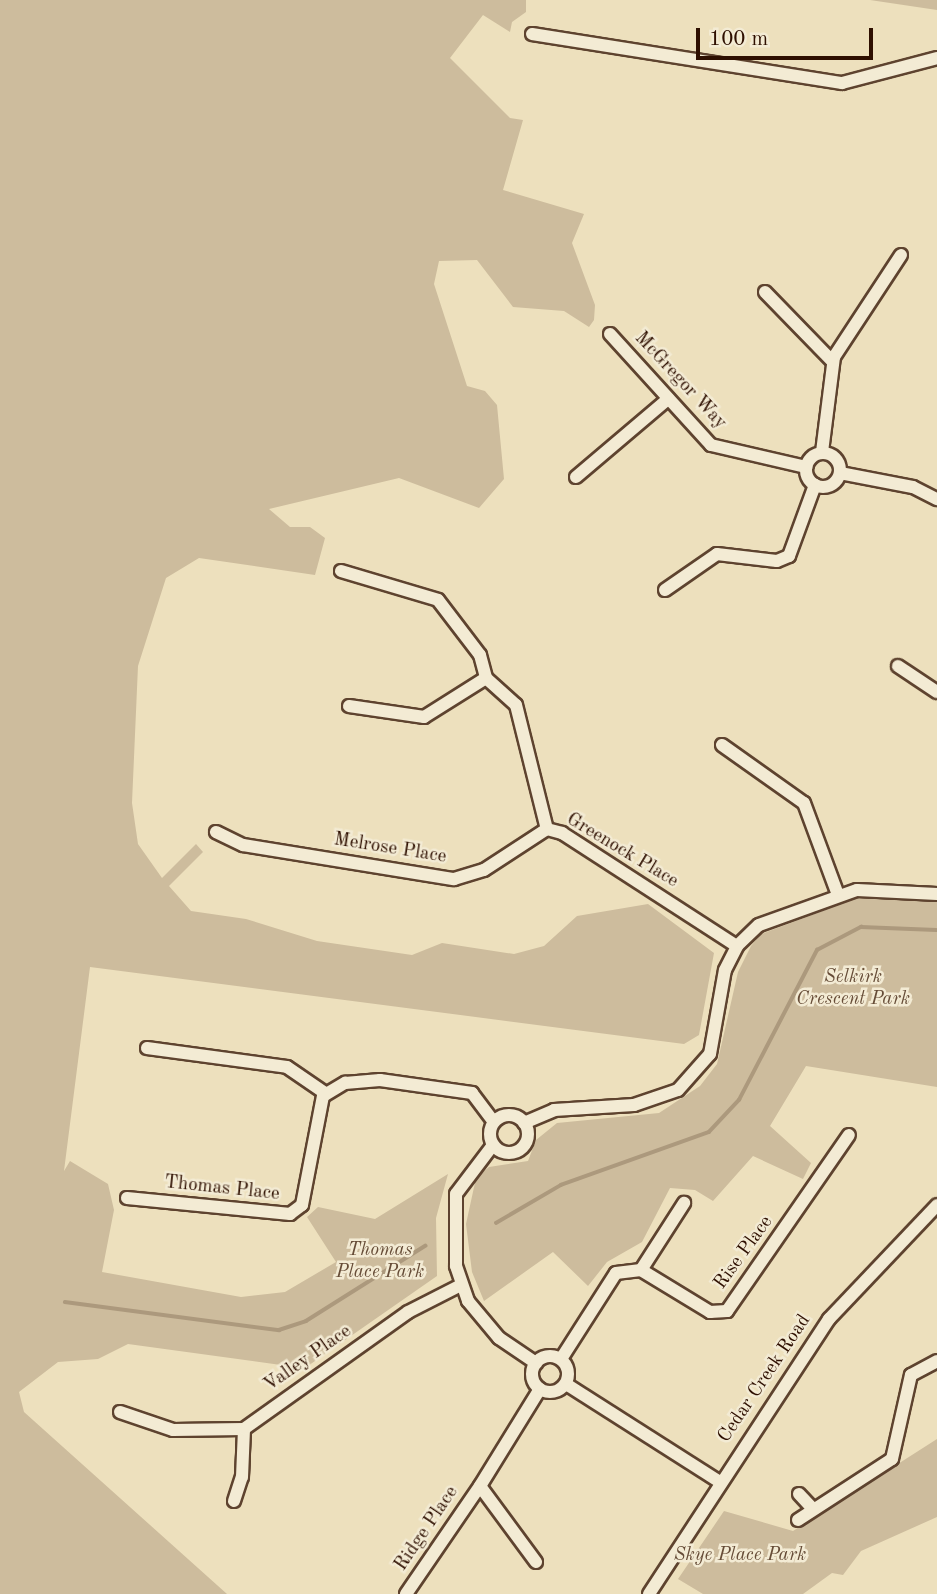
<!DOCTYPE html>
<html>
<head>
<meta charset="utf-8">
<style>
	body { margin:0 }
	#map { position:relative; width:937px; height:1594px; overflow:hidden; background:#ede0bd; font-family:"Old Standard TT",serif }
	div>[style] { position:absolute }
	.green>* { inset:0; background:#cdbc9d }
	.stream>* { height:3.5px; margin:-1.75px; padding:0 1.75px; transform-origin:1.75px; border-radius:1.75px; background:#ac997d }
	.roads { filter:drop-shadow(2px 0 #5e432f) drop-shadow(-2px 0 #5e432f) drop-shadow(0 2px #5e432f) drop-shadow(0 -2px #5e432f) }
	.minor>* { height:12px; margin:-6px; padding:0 6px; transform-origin:6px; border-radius:6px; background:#f3ebd4 }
	.minor>.ring { margin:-6px; padding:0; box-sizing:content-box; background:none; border:12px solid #f3ebd4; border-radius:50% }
	span { translate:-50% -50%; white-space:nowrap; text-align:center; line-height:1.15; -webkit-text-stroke:5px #f3ebd4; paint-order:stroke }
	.street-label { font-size:19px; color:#2e0f00 }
	.park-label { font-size:19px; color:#664c37; font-style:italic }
	.scale { position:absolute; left:696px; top:28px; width:177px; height:32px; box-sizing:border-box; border:4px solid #2e0f00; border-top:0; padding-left:9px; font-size:21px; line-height:24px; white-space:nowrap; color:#2e0f00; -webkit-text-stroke:5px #f3ebd4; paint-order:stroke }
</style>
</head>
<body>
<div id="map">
	<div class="green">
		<div style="clip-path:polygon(0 0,526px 0,526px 12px,512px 22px,510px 32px,483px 15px,450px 58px,510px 118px,523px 120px,503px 190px,584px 214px,572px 243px,595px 305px,594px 320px,589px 327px,564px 311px,513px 307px,477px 260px,439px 261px,434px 284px,467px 386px,485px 391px,497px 405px,504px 479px,479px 508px,399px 478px,269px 509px,290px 527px,310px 527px,325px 538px,315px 575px,199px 558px,166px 578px,138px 666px,132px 803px,138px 844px,162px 878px,196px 844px,203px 852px,169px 886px,191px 911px,246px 919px,317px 941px,412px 955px,442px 943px,514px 954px,544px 946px,577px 916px,648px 904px,714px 953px,699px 1035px,684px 1044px,90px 967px,64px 1171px,70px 1161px,108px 1184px,114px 1210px,102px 1272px,241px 1297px,285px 1292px,336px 1262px,307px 1217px,318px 1207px,375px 1219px,448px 1174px,436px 1218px,437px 1276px,292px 1377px,281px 1365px,128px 1344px,98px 1359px,58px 1362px,19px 1392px,24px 1412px,227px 1594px,0 1594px)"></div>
		<div style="clip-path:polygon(870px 0,937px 0,937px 10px)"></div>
		<div style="clip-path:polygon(857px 898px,937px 902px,937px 1087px,806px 1066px,770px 1126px,811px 1163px,803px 1179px,753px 1156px,713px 1201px,695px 1190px,670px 1188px,642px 1242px,607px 1262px,588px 1286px,553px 1252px,484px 1301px,472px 1272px,466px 1224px,476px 1178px,489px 1167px,528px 1161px,536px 1140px,557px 1123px,659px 1113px,700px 1086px,717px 1064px,738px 972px,751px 946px,761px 934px)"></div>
		<div style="clip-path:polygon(937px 1439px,937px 1517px,861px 1551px,843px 1575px,832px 1573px,803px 1594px,703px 1594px,678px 1579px,724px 1511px,793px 1531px)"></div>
	</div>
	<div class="stream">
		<div style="left:496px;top:1223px;width:75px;rotate:-30.3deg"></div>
		<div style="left:561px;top:1185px;width:157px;rotate:-19.7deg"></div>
		<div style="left:709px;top:1132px;width:44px;rotate:-46.8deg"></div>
		<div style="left:739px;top:1100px;width:169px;rotate:-62.5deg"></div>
		<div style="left:817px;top:950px;width:50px;rotate:-27.6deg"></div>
		<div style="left:861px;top:927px;width:75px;rotate:2.3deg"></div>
		<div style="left:65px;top:1302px;width:216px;rotate:7.5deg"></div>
		<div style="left:279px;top:1330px;width:28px;rotate:-18deg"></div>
		<div style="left:306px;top:1321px;width:141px;rotate:-32.2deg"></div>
	</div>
	<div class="roads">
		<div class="minor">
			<div style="left:532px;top:34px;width:314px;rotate:9deg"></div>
			<div style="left:842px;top:83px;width:98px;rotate:-14.7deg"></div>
			<div style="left:765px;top:292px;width:96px;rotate:45.8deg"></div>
			<div style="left:610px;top:334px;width:150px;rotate:47.7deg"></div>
			<div style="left:711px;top:445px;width:98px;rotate:13deg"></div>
			<div style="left:822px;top:452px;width:96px;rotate:-82.8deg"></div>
			<div style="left:834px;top:357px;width:122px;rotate:-56.7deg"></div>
			<div class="ring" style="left:806px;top:453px;width:22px;height:22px"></div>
			<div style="left:840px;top:473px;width:74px;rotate:10.9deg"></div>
			<div style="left:913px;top:487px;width:27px;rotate:27deg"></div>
			<div style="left:576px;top:477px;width:121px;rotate:-40.3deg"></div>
			<div style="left:341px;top:571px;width:101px;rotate:16.6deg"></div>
			<div style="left:438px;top:600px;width:69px;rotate:52.6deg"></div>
			<div style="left:480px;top:655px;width:24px;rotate:75deg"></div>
			<div style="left:486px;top:678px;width:40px;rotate:42deg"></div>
			<div style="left:516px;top:705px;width:128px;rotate:76deg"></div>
			<div style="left:547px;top:829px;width:16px;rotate:15deg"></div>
			<div style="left:562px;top:833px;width:208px;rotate:32.9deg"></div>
			<div style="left:665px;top:590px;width:63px;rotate:-34.7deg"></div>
			<div style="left:717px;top:554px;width:60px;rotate:6.7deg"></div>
			<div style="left:777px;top:561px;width:13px;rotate:-23deg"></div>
			<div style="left:789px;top:556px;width:76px;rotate:-69.9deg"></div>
			<div style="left:898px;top:666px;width:47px;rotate:33.7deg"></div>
			<div style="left:349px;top:706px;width:76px;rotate:8.3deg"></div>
			<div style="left:424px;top:717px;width:73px;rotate:-32.2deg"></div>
			<div style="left:722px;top:745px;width:100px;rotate:35.3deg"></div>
			<div style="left:804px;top:803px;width:98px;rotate:69.7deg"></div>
			<div style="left:216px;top:832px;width:30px;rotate:26deg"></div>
			<div style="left:243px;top:845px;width:214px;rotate:9.2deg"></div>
			<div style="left:454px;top:879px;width:31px;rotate:-17deg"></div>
			<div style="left:484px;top:870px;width:75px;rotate:-33.1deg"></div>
			<div style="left:147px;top:1048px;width:141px;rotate:7.7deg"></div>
			<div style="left:287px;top:1067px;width:46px;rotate:34.4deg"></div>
			<div class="ring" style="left:490px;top:1115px;width:26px;height:26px"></div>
			<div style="left:524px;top:1123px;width:33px;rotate:-23deg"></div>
			<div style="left:554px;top:1110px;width:80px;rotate:-3.6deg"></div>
			<div style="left:634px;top:1105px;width:46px;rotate:-18.8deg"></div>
			<div style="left:678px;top:1090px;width:48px;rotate:-48.4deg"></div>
			<div style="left:710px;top:1054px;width:85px;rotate:-79.9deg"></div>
			<div style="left:725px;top:970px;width:27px;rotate:-63deg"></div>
			<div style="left:737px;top:946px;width:30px;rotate:-44deg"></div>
			<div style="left:759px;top:925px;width:104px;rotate:-19.7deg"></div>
			<div style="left:857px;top:890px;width:80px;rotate:2.9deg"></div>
			<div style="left:493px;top:1145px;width:61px;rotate:127.1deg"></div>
			<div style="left:456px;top:1194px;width:72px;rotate:90deg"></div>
			<div style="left:456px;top:1266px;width:37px;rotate:71deg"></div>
			<div style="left:468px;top:1301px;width:48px;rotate:50deg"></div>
			<div style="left:499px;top:1338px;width:45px;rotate:34deg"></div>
			<div style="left:127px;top:1198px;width:164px;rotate:5.6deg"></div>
			<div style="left:290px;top:1214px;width:15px;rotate:-37deg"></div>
			<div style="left:302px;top:1205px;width:111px;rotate:-79.1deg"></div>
			<div style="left:323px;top:1096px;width:26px;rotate:-31deg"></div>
			<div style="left:345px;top:1083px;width:35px;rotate:-5deg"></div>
			<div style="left:380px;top:1080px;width:93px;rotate:8deg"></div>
			<div style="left:472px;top:1093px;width:36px;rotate:53deg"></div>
			<div style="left:641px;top:1270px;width:80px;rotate:-57.3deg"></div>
			<div class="ring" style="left:532px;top:1356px;width:24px;height:24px"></div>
			<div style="left:561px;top:1359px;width:102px;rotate:-57.4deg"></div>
			<div style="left:616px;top:1273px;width:25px;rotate:-7deg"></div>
			<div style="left:641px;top:1270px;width:81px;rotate:31.3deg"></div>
			<div style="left:710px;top:1312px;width:17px;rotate:-3deg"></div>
			<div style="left:727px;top:1311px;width:214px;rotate:-55.3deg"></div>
			<div style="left:566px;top:1384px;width:183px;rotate:32.5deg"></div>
			<div style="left:120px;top:1412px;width:56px;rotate:18.8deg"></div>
			<div style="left:173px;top:1430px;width:71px;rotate:-0.8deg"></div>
			<div style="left:799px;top:1494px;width:18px;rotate:47deg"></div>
			<div style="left:234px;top:1501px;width:25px;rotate:-72deg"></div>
			<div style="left:242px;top:1477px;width:48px;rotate:-87.6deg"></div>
			<div style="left:244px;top:1429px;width:201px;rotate:-35.5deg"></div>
			<div style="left:408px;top:1312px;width:59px;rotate:-27deg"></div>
			<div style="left:798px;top:1520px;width:112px;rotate:-33deg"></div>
			<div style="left:892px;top:1459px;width:86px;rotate:-77.3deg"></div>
			<div style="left:911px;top:1375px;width:30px;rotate:-28deg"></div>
			<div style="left:536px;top:1562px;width:94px;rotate:-126.4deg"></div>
			<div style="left:480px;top:1486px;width:114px;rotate:-58.3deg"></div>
			<div style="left:406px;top:1594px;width:131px;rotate:-55.6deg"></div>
			<div style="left:649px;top:1594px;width:329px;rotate:-56.8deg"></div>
			<div style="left:829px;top:1319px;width:157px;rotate:-46.5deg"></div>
		</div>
	</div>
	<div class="street-label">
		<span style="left:680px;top:381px;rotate:47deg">McGregor Way</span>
		<span style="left:390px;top:849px;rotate:9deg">Melrose Place</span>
		<span style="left:622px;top:851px;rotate:31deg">Greenock Place</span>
		<span style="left:222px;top:1189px;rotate:6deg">Thomas Place</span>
		<span style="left:744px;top:1253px;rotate:-54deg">Rise Place</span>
		<span style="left:308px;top:1359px;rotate:-35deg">Valley Place</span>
		<span style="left:765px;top:1379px;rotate:-56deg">Cedar Creek Road</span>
		<span style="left:427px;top:1529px;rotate:-56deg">Ridge Place</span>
	</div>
	<div class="park-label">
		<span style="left:853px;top:989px">Selkirk<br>Crescent Park</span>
		<span style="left:380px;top:1262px">Thomas<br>Place Park</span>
		<span style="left:740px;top:1556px">Skye Place Park</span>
	</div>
	<div class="scale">100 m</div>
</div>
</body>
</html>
